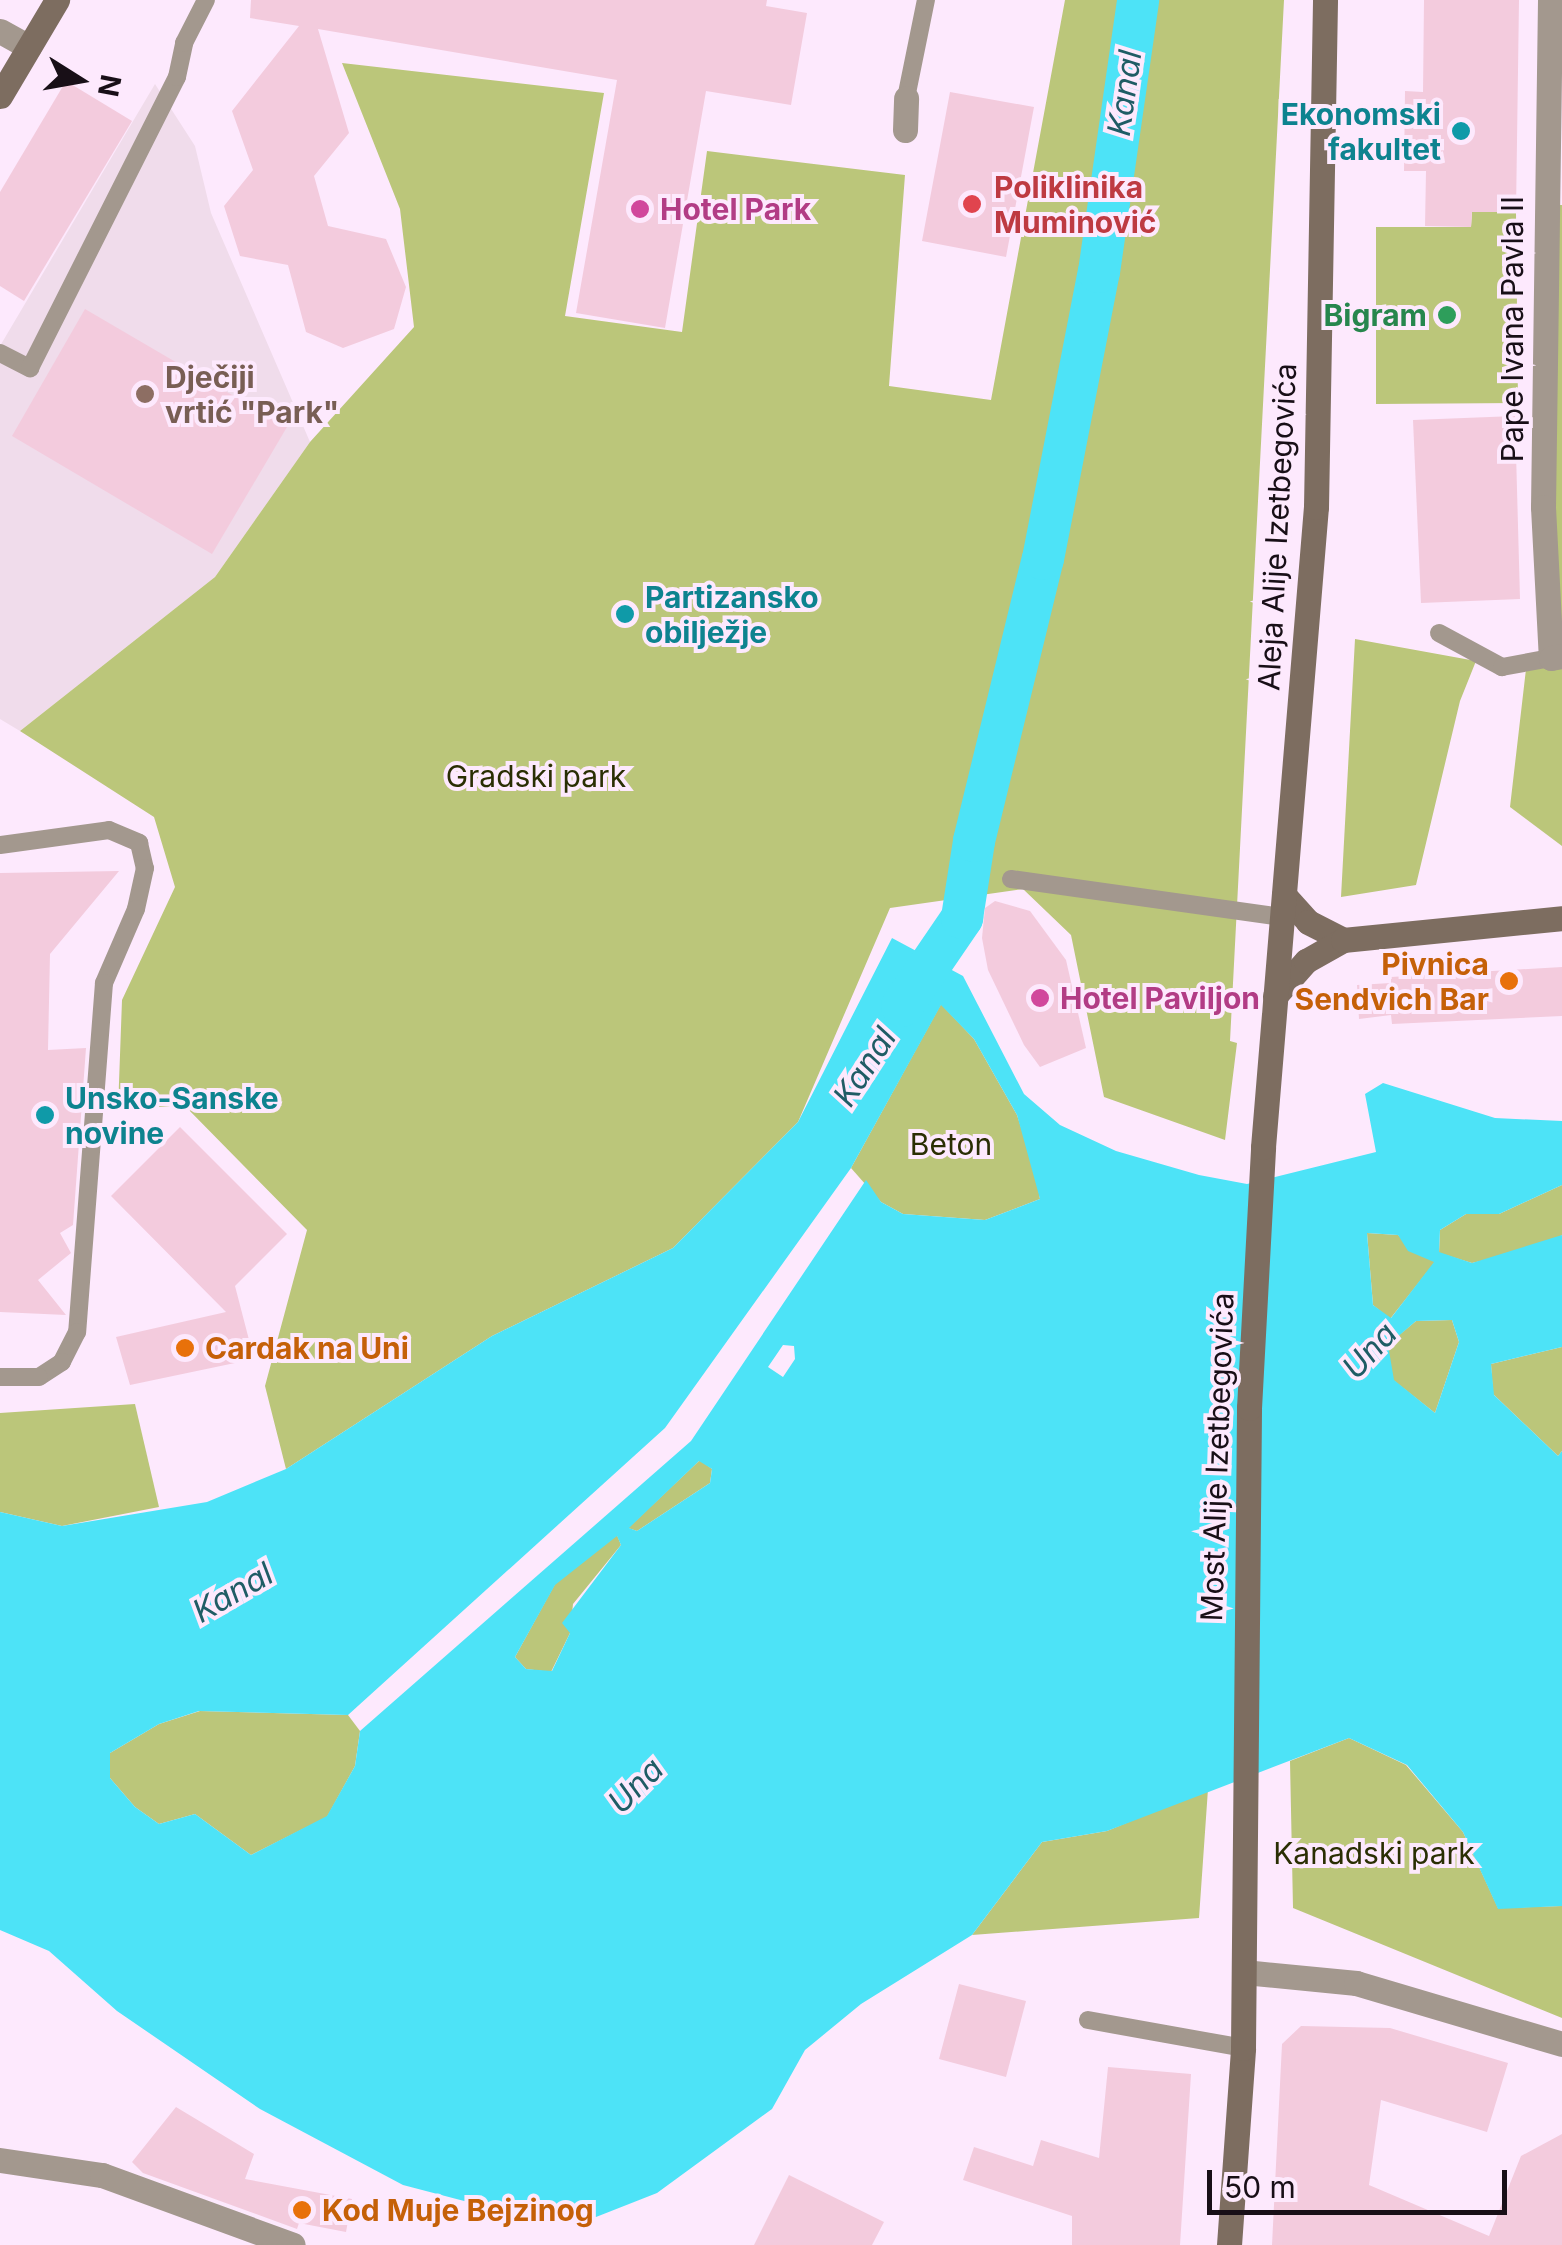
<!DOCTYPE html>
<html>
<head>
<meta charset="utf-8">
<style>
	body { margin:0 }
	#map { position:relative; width:1562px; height:2245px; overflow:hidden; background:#fde9fd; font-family:Inter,sans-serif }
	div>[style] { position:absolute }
	.education>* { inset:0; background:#f0dceb }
	.green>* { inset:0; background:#bbc67a }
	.water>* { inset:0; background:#4de3f7 }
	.canal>* { height:42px; margin:-21px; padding:0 21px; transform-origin:21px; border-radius:21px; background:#4de3f7 }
	.building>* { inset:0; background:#f3cbdd }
	.lane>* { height:18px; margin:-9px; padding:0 9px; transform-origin:9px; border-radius:9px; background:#a3988e }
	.street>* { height:25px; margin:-12.5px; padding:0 12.5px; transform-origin:12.5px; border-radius:12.5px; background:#a3988e }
	.secondary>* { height:25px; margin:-12.5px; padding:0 12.5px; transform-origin:12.5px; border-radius:12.5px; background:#7d6d60 }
	.dots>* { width:28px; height:28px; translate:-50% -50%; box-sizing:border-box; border:5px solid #fde9fd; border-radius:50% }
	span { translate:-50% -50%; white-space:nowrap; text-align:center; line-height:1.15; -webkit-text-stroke:8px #fde9fd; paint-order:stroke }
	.culture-label { font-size:30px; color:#0d838f; font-weight:700 }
	.right { translate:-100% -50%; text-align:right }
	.left { translate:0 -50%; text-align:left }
	.health-label { font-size:30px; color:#be3a42; font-weight:700 }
	.hotel-label { font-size:30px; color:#b23c85; font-weight:700 }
	.leisure-label { font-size:30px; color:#27864d; font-weight:700 }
	.street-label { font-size:30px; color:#180f17 }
	.education-label { font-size:30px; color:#785e54; font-weight:700 }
	.park-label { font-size:30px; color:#2a2e03 }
	.food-label { font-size:30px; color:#c56008; font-weight:700 }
	.water-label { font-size:32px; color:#1f5c65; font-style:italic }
	.north { position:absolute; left:30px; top:30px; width:100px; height:100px; -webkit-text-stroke:8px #fde9fd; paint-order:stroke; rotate:101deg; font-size:28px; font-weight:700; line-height:40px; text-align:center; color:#180f17 }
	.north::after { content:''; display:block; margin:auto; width:35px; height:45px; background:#180f17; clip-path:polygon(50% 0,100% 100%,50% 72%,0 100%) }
	.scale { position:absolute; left:1207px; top:2170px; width:300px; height:45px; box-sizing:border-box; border:5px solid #180f17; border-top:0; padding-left:12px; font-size:30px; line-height:35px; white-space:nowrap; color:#180f17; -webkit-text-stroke:8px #fde9fd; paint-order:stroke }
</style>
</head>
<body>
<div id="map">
	<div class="education">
		<div style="clip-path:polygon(155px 84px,195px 146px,211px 213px,310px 442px,215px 577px,20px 731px,0 719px,0 346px)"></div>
	</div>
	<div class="green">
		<div style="clip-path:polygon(1065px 0,1284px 0,1230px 1041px,1237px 1043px,1225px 1140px,1104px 1097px,1071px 935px,1023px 889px,890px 908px,798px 1122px,673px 1248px,492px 1336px,286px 1469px,265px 1386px,307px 1230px,184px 1105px,118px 1110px,122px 1000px,175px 887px,154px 817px,20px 731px,215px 577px,310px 442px,414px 327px,400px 209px,342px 63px,604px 93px,565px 316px,682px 332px,707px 151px,905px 175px,889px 386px,991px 400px)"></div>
		<div style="clip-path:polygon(1546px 205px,1562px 205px,1562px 846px,1510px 807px,1526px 669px,1551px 657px)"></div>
		<div style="clip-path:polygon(1472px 212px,1516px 212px,1518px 403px,1376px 404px,1376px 227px,1471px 227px)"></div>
		<div style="clip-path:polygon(1355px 639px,1476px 661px,1460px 701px,1416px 885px,1341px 897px)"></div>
		<div style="clip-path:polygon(941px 1004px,974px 1039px,1017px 1115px,1035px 1170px,1040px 1199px,985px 1220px,903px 1214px,881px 1202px,851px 1168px)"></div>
		<div style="clip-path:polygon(1562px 1185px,1562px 1235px,1545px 1246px,1472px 1263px,1439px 1253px,1440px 1230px,1466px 1214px,1499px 1214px)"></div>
		<div style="clip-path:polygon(1367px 1233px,1398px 1235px,1435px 1262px,1390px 1319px,1373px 1305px)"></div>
		<div style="clip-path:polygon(1452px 1320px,1459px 1342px,1435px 1413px,1393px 1380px,1387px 1345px,1416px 1321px)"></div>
		<div style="clip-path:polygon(1562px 1347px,1562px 1451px,1558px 1456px,1493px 1394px,1491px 1364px)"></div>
		<div style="clip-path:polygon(135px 1404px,159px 1507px,62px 1526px,0 1512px,0 1413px)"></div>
		<div style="clip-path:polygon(700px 1460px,712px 1469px,710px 1483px,637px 1531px,628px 1528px)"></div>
		<div style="clip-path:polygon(617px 1535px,621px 1545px,573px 1604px,570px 1633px,551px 1672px,526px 1669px,515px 1657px,555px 1584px)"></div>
		<div style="clip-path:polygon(200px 1711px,348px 1715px,360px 1731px,355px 1766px,327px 1817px,251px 1855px,195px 1814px,159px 1824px,135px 1807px,110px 1778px,110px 1753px,159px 1724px)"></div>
		<div style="clip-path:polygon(1349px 1738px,1406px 1765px,1463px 1832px,1498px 1908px,1562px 1906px,1562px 2018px,1293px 1908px,1290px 1761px)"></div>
		<div style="clip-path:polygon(1208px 1789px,1199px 1918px,972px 1935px,1042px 1842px,1107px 1831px)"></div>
	</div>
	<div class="water">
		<div style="clip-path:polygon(evenodd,892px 938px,963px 976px,1024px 1094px,1060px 1125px,1116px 1151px,1199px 1175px,1247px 1184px,1376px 1152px,1365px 1094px,1383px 1083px,1495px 1118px,1562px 1121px,1562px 1185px,1499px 1214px,1466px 1214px,1440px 1230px,1439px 1252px,1472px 1263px,1562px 1235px,1562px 1347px,1491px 1364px,1494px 1395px,1558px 1456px,1562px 1451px,1562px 1906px,1498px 1909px,1463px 1832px,1407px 1765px,1349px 1738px,1107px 1831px,1042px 1842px,972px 1935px,861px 2004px,805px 2050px,772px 2109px,657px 2193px,596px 2217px,533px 2219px,403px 2185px,260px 2109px,117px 2011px,49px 1951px,0 1930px,0 1512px,62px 1526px,207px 1502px,286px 1469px,492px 1336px,673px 1248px,798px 1122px,892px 938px,941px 1005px,974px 1039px,1017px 1115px,1040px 1199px,985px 1220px,903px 1214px,881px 1202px,866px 1180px,691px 1441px,360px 1731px,355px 1766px,327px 1816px,251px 1855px,195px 1814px,159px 1824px,135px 1807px,110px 1778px,110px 1753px,159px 1724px,199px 1711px,348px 1715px,665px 1428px,851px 1168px,941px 1005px,892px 938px,1367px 1233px,1398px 1235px,1408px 1251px,1434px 1262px,1391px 1318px,1373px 1305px,1367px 1233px,892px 938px,1452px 1320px,1459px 1342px,1435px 1413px,1394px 1380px,1388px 1345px,1416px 1321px,1452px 1320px,892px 938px,783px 1345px,794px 1346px,795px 1359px,783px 1377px,768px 1367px,783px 1345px,892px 938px,699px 1461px,712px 1469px,710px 1483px,637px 1531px,629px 1528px,699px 1461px,892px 938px,617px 1536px,621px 1545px,562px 1623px,570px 1633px,552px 1671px,526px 1669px,515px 1657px,555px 1585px,617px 1536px)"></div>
	</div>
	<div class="canal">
		<div style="left:902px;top:1006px;width:107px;rotate:-55.7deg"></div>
		<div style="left:962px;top:918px;width:78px;rotate:-81.1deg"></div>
		<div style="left:974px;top:841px;width:290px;rotate:-76.3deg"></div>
		<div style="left:1043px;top:559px;width:292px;rotate:-79deg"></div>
		<div style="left:1099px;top:272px;width:275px;rotate:-81.8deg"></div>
	</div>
	<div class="building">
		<div style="clip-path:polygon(251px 0,767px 0,766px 6px,807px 13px,791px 105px,706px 91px,665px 328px,576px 313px,617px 80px,318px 29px,349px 133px,314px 176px,328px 226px,386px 239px,406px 287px,394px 329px,343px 348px,306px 332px,288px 265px,240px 256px,224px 206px,253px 170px,232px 111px,299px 26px,250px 18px)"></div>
		<div style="clip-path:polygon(1424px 0,1519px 0,1516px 212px,1472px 212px,1471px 227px,1425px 226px,1426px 171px,1404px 171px,1405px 91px,1423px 92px)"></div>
		<div style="clip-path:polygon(66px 81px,132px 121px,24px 301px,0 286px,0 192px)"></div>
		<div style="clip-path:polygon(950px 92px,1034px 107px,1006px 257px,922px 241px)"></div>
		<div style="clip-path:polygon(85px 309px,287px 427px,212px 554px,12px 436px)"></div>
		<div style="clip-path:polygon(1515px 416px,1520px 599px,1421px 603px,1413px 420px)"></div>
		<div style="clip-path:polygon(119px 871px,50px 954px,48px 1050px,86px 1048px,73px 1225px,60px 1233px,71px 1253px,38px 1280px,66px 1315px,0 1312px,0 873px)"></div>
		<div style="clip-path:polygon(995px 901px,1030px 911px,1066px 960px,1086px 1048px,1040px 1067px,1024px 1045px,988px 970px,982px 938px,985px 908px)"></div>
		<div style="clip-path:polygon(1562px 967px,1562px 1016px,1392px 1024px,1391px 1015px,1359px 1019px,1357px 985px,1391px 983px,1391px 977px)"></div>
		<div style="clip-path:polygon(180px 1127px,287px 1234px,235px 1286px,254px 1359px,130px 1385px,116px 1337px,226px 1312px,111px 1196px)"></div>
		<div style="clip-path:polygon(959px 1984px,1026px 2001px,1006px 2077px,939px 2059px)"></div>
		<div style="clip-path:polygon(1301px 2026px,1390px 2028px,1508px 2063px,1487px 2132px,1381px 2100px,1369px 2185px,1489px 2236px,1521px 2156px,1562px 2134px,1562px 2245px,1272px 2245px,1282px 2044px)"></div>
		<div style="clip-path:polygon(1108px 2067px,1191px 2074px,1180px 2245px,1072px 2245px,1072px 2216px,963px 2180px,974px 2147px,1033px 2166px,1041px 2140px,1099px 2158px)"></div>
		<div style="clip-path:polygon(176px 2107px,254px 2154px,245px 2179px,352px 2199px,346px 2232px,299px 2223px,297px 2229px,143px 2173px,132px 2162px)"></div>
		<div style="clip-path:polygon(789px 2175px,884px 2222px,872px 2245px,754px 2245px)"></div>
	</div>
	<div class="lane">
		<div style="left:906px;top:98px;width:100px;rotate:-78.5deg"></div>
		<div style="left:0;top:353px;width:34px;rotate:27deg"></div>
		<div style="left:30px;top:368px;width:326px;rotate:-63.2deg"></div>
		<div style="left:177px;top:77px;width:35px;rotate:-78deg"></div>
		<div style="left:184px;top:43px;width:48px;rotate:-62.9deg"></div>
		<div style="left:1439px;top:633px;width:72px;rotate:28.4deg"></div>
		<div style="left:1502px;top:667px;width:50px;rotate:-10.4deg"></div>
		<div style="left:0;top:845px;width:110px;rotate:-7.8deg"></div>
		<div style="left:109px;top:830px;width:33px;rotate:23deg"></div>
		<div style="left:139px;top:843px;width:26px;rotate:77deg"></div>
		<div style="left:145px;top:868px;width:42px;rotate:102.4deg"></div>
		<div style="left:136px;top:909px;width:81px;rotate:113.4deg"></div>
		<div style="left:104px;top:983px;width:350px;rotate:94.4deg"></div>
		<div style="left:77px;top:1332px;width:34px;rotate:117deg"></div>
		<div style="left:62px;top:1362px;width:27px;rotate:147deg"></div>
		<div style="left:39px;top:1377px;width:39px;rotate:180deg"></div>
		<div style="left:1011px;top:879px;width:274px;rotate:8deg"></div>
		<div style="left:1088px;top:2020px;width:158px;rotate:10.2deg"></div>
	</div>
	<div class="street">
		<div style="left:1550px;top:0;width:507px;rotate:90.79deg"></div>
		<div style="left:1543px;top:507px;width:151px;rotate:87deg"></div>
		<div style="left:1551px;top:658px;width:11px;rotate:-10deg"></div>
		<div style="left:0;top:31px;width:33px;rotate:29deg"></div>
		<div style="left:905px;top:130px;width:32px;rotate:-88deg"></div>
		<div style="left:1244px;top:1972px;width:113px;rotate:5.6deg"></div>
		<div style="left:1356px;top:1983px;width:215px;rotate:16.5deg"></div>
		<div style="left:0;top:2160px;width:103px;rotate:8.4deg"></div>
		<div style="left:102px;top:2175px;width:203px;rotate:20.1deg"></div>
	</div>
	<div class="secondary">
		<div style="left:0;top:96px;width:112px;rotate:-59.3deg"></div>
		<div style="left:1284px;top:895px;width:36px;rotate:48deg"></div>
		<div style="left:1308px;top:922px;width:39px;rotate:27deg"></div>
		<div style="left:1275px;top:996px;width:47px;rotate:-48.5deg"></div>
		<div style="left:1306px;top:961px;width:43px;rotate:-29.6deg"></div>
		<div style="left:1343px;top:940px;width:220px;rotate:-5.7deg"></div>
		<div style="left:1229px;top:2245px;width:197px;rotate:-85.9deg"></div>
		<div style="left:1243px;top:2048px;width:640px;rotate:-89.46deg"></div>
		<div style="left:1249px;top:1408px;width:261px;rotate:-86.9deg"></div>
		<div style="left:1263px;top:1147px;width:642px;rotate:-85.27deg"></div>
		<div style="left:1316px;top:507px;width:507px;rotate:-88.98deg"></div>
	</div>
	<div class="dots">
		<div style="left:1461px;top:131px;background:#0f9aa8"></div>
		<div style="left:972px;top:204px;background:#e0444e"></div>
		<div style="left:640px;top:209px;background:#d1479c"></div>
		<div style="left:1447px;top:315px;background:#2e9e5b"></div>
		<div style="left:145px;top:394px;background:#8d6e63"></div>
		<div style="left:625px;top:614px;background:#0f9aa8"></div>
		<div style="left:1509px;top:981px;background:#e8710a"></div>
		<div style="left:1040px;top:998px;background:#d1479c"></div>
		<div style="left:45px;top:1115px;background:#0f9aa8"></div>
		<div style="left:185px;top:1348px;background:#e8710a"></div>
		<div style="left:302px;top:2210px;background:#e8710a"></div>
	</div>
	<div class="culture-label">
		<span class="right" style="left:1441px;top:131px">Ekonomski<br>fakultet</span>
		<span class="left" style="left:645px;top:614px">Partizansko<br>obilježje</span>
		<span class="left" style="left:65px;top:1115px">Unsko-Sanske<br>novine</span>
	</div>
	<div class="health-label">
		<span class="left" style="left:994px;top:204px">Poliklinika<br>Muminović</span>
	</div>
	<div class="hotel-label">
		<span class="left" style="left:660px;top:209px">Hotel Park</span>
		<span class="left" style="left:1060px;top:998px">Hotel Paviljon</span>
	</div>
	<div class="leisure-label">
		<span class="right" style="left:1427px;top:315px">Bigram</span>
	</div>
	<div class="street-label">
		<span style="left:1512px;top:329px;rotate:-90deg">Pape Ivana Pavla II</span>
		<span style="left:1277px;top:527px;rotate:-87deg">Aleja Alije Izetbegovića</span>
		<span style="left:1217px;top:1457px;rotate:-88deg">Most Alije Izetbegovića</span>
	</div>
	<div class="education-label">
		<span class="left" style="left:165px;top:394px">Dječiji<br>vrtić "Park"</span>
	</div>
	<div class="park-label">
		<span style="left:536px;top:776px">Gradski park</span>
		<span style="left:951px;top:1144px">Beton</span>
		<span style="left:1374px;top:1853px">Kanadski park</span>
	</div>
	<div class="food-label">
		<span class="right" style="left:1489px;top:981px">Pivnica<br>Sendvich Bar</span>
		<span class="left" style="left:205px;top:1348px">Cardak na Uni</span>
		<span class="left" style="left:322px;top:2210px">Kod Muje Bejzinog</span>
	</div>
	<div class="water-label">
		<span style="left:1125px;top:93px;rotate:-82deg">Kanal</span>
		<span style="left:865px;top:1067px;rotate:-57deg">Kanal</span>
		<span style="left:1370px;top:1351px;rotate:-47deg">Una</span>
		<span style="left:233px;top:1593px;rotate:-30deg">Kanal</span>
		<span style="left:636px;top:1786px;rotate:-45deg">Una</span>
	</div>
	<div class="north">N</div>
	<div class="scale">50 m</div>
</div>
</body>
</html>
